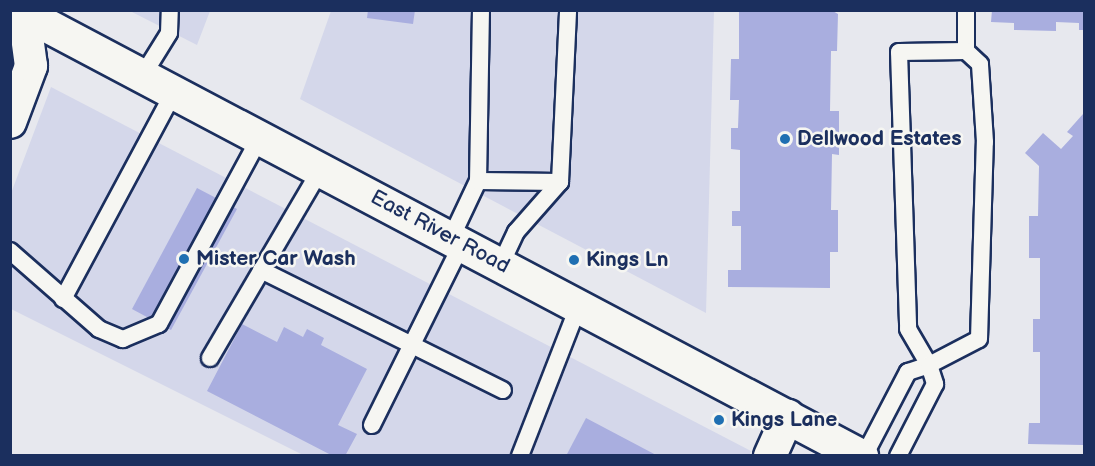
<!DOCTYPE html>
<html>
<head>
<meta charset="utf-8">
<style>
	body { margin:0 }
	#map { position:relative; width:1095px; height:466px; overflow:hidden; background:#e7e8ee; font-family:"Balsamiq Sans",sans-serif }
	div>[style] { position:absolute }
	.built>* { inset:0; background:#d4d7ea }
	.building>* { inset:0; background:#a9aedf }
	.roads { filter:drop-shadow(2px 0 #1b2f5e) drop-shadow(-2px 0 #1b2f5e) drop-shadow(0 2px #1b2f5e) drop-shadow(0 -2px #1b2f5e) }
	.service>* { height:16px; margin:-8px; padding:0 8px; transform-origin:8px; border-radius:8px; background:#f6f6f2 }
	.minor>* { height:32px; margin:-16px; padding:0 16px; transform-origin:16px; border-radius:16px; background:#f6f6f2 }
	.secondary>* { height:33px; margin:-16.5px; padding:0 16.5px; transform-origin:16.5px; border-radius:16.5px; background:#f6f6f2 }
	.dots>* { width:16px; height:16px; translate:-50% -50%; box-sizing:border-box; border:3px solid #f6f6f2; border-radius:50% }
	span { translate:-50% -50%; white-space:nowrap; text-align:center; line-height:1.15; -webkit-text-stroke:5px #f6f6f2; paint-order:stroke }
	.poi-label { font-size:21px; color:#1b2f5e; font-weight:700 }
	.left { translate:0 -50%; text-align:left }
	.street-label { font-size:21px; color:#1b2f5e }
	.frame { position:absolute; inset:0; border:12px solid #1b2f5e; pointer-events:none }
</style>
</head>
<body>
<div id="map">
	<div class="built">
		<div style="clip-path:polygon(130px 11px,210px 11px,197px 45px)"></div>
		<div style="clip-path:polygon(331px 11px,714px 11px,706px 313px,300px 99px)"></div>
		<div style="clip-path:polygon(51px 87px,751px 451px,749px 456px,303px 455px,11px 309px,10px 196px)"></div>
	</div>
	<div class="building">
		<div style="clip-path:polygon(368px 10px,415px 10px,413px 24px,367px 18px)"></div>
		<div style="clip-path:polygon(739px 10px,831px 10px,838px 14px,837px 51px,831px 51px,830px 111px,839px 111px,839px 155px,832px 154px,831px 210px,838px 210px,838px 252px,830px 252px,830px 288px,728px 287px,728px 270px,741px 270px,741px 226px,732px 226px,732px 211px,740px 211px,740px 150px,731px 149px,731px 128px,738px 128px,739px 100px,730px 100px,731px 59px,739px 59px)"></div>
		<div style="clip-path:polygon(992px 10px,1084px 10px,1084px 30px,1079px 30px,1079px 23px,1056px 22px,1056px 31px,1014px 30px,1014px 23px,991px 22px)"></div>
		<div style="clip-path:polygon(1083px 114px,1084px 445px,1028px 444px,1029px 423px,1040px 423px,1040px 352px,1033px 352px,1033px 319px,1040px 319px,1040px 258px,1029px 258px,1029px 216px,1038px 216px,1039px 166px,1025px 153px,1043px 133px,1061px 149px,1073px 136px,1067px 132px)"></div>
		<div style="clip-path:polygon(197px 188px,237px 209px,171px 330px,132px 309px)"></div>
		<div style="clip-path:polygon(242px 324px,277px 342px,284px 327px,303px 337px,307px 329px,324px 338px,321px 345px,367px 369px,338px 425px,357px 434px,345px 456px,333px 456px,207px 391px)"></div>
		<div style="clip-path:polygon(586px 418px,658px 456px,566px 456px)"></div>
	</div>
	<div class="roads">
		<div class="service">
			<div style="left:966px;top:10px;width:41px;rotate:90deg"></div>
			<div style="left:966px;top:51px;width:67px;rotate:179.1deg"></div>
			<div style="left:899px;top:52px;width:277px;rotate:88.1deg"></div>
			<div style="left:908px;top:329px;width:42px;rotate:59.7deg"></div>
			<div style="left:929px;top:365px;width:56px;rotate:-27.5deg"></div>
			<div style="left:979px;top:339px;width:197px;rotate:-88.3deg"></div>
			<div style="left:985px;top:142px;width:78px;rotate:-93.7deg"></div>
			<div style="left:980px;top:64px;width:19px;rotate:-137deg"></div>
			<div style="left:143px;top:75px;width:49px;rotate:-58.2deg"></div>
			<div style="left:169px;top:33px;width:23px;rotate:-88deg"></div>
			<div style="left:478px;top:181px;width:82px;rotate:0.7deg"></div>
			<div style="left:451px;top:238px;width:63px;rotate:-64.7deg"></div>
			<div style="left:478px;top:181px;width:171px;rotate:-89deg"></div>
			<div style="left:10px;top:251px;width:118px;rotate:41.2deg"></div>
			<div style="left:99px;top:329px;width:26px;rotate:23deg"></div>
			<div style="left:123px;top:339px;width:39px;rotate:-23deg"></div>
			<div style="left:159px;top:324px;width:213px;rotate:-61.6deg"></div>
			<div style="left:501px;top:264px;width:35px;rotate:-65deg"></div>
			<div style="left:516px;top:232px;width:67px;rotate:-48.7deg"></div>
			<div style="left:560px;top:182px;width:172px;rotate:-87.3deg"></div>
			<div style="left:261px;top:270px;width:270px;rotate:26.4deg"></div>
			<div style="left:63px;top:299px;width:235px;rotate:-61.8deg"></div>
			<div style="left:210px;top:358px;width:219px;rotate:-59.6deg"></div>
			<div style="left:372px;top:425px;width:202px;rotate:-63.6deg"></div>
			<div style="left:520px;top:456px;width:162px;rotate:-68.7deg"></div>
			<div style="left:864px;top:456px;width:95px;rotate:-62.4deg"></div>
			<div style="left:908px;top:372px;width:22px;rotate:-18deg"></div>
			<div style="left:929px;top:365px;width:20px;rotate:72deg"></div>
			<div style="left:935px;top:384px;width:81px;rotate:117.2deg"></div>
		</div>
		<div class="minor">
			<div style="left:10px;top:122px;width:60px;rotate:-69.4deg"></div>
			<div style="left:31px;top:66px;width:52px;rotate:-97.7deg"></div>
			<div style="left:770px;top:456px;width:44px;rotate:-65.8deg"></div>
		</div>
		<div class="secondary">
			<div style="left:18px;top:10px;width:954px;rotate:27.88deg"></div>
		</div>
	</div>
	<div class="dots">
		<div style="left:785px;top:139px;background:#1f6fb2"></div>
		<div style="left:184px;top:259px;background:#1f6fb2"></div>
		<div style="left:574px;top:260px;background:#1f6fb2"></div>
		<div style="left:719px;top:420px;background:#1f6fb2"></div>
	</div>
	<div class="poi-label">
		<span class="left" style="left:797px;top:139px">Dellwood Estates</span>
		<span class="left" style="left:196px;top:259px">Mister Car Wash</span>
		<span class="left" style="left:586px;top:260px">Kings Ln</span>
		<span class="left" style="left:731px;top:420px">Kings Lane</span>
	</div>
	<div class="street-label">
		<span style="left:440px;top:232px;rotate:28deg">East River Road</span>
	</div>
	<div class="frame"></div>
</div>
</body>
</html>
